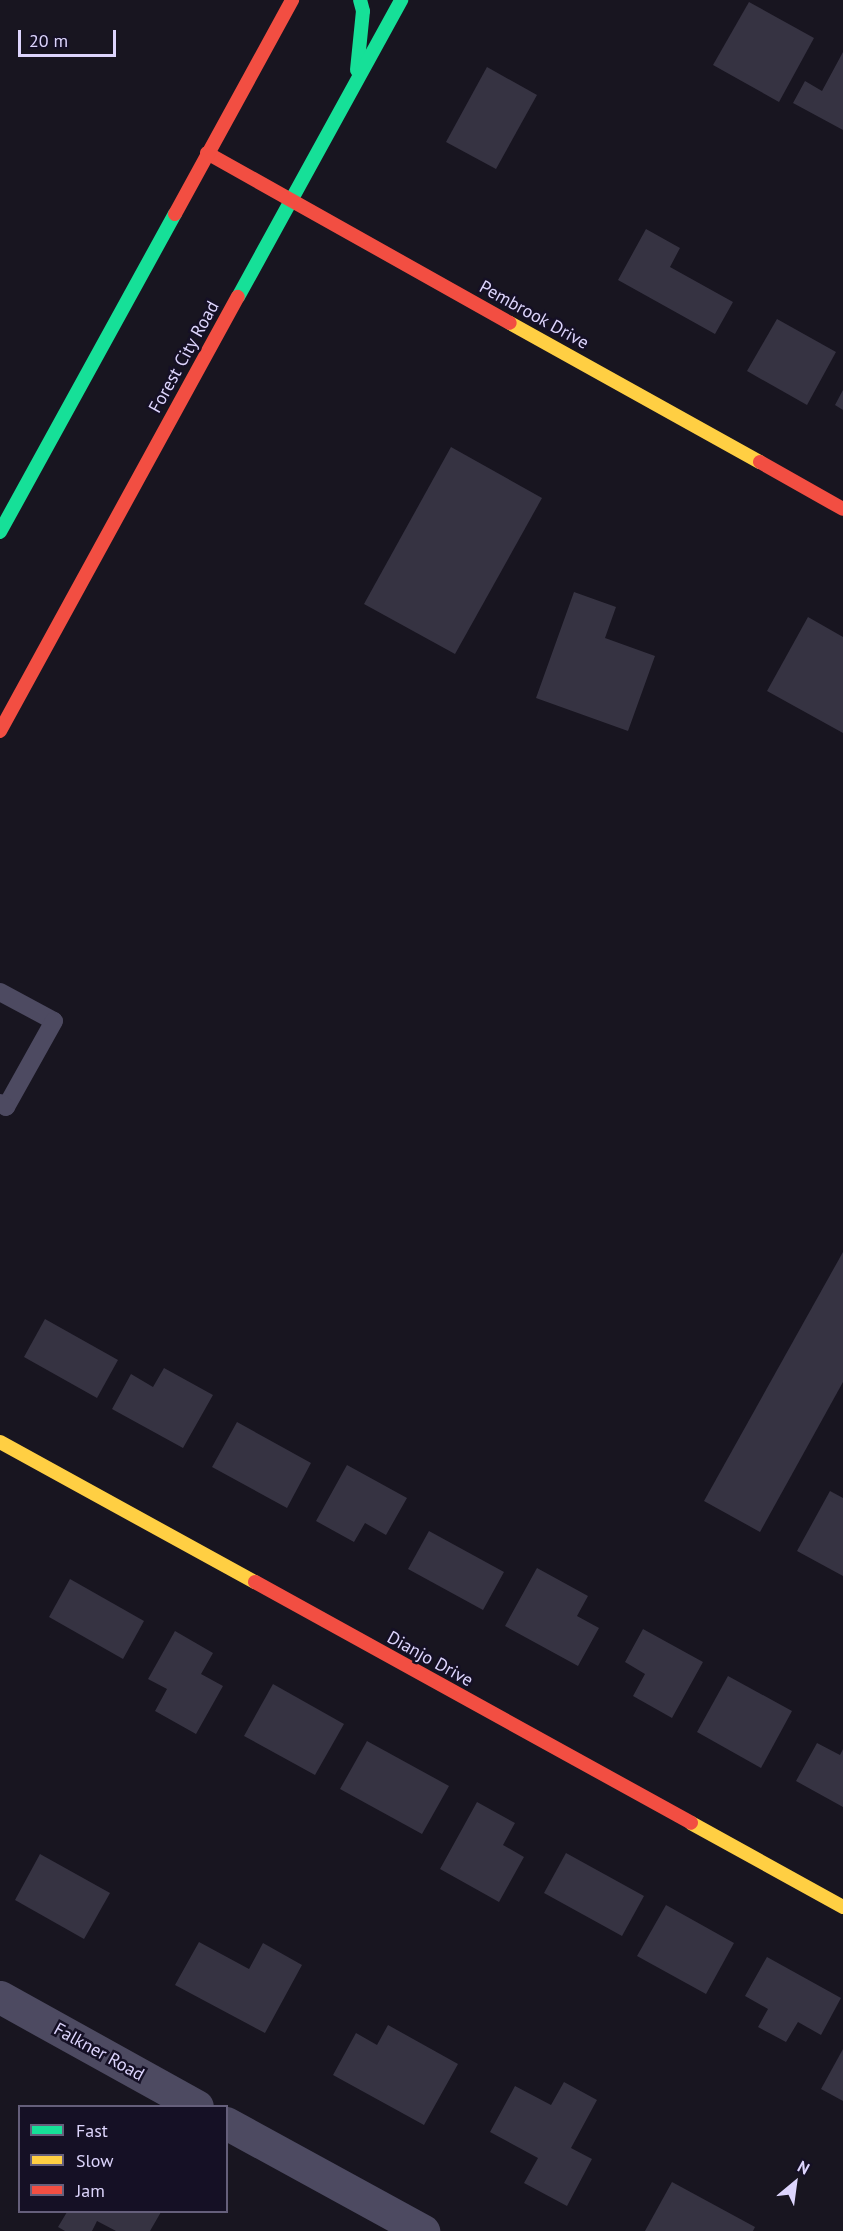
<!DOCTYPE html>
<html>
<head>
<meta charset="utf-8">
<style>
	body { margin:0 }
	#map { position:relative; width:843px; height:2231px; overflow:hidden; background:#181520; font-family:"PT Sans",sans-serif }
	div>[style] { position:absolute }
	.building>* { inset:0; background:#363342 }
	.lane>* { height:18px; margin:-9px; padding:0 9px; transform-origin:9px; border-radius:9px; background:#4d4a61 }
	.street>* { height:33px; margin:-16.5px; padding:0 16.5px; transform-origin:16.5px; border-radius:16.5px; background:#4d4a61 }
	.fast>* { height:14px; margin:-7px; padding:0 7px; transform-origin:7px; border-radius:7px; background:#16e098 }
	.slow>* { height:14px; margin:-7px; padding:0 7px; transform-origin:7px; border-radius:7px; background:#ffcf43 }
	.jam>* { height:14px; margin:-7px; padding:0 7px; transform-origin:7px; border-radius:7px; background:#f24e42 }
	span { translate:-50% -50%; white-space:nowrap; text-align:center; line-height:1.15; -webkit-text-stroke:5px #151025; paint-order:stroke }
	.street-label { font-size:18px; color:#ddd5fd }
	.legend { position:absolute; left:18px; top:2105px; width:210px; height:108px; box-sizing:border-box; background:#151025; border:2px solid #655f7b; margin:0; padding:8px 10px; list-style:none; font-size:18px; color:#ddd5fd }
	.legend li { display:flex; align-items:center; gap:12px; height:30px }
	.legend b { width:30px; border:2px solid #655f7b }
	.north { position:absolute; left:765px; top:2153px; width:60px; height:60px; -webkit-text-stroke:4px #151025; paint-order:stroke; rotate:29deg; font-size:16px; font-weight:700; line-height:24px; text-align:center; color:#ddd5fd }
	.north::after { content:''; display:block; margin:auto; width:21px; height:27px; background:#ddd5fd; clip-path:polygon(50% 0,100% 100%,50% 72%,0 100%) }
	.scale { position:absolute; left:18px; top:30px; width:98px; height:27px; box-sizing:border-box; border:3px solid #ddd5fd; border-top:0; padding-left:8px; font-size:18px; line-height:21px; white-space:nowrap; color:#ddd5fd; -webkit-text-stroke:4px #151025; paint-order:stroke }
</style>
</head>
<body>
<div id="map">
	<div class="building">
		<div style="clip-path:polygon(749px 2px,814px 38px,779px 102px,713px 65px)"></div>
		<div style="clip-path:polygon(843px 52px,843px 130px,793px 103px,805px 81px,822px 91px)"></div>
		<div style="clip-path:polygon(487px 67px,537px 95px,496px 169px,446px 142px)"></div>
		<div style="clip-path:polygon(646px 229px,680px 248px,670px 267px,733px 302px,715px 334px,618px 280px)"></div>
		<div style="clip-path:polygon(777px 319px,836px 352px,807px 405px,747px 371px)"></div>
		<div style="clip-path:polygon(843px 390px,843px 410px,835px 405px)"></div>
		<div style="clip-path:polygon(451px 447px,542px 498px,455px 654px,364px 604px)"></div>
		<div style="clip-path:polygon(574px 592px,616px 607px,605px 638px,655px 656px,628px 731px,536px 698px)"></div>
		<div style="clip-path:polygon(808px 617px,843px 637px,843px 733px,767px 691px)"></div>
		<div style="clip-path:polygon(843px 1252px,843px 1382px,760px 1532px,704px 1501px)"></div>
		<div style="clip-path:polygon(45px 1319px,118px 1360px,97px 1398px,24px 1357px)"></div>
		<div style="clip-path:polygon(164px 1368px,213px 1395px,183px 1448px,112px 1409px,131px 1374px,153px 1387px)"></div>
		<div style="clip-path:polygon(237px 1422px,311px 1463px,287px 1508px,212px 1467px)"></div>
		<div style="clip-path:polygon(347px 1465px,407px 1498px,386px 1535px,365px 1523px,354px 1542px,316px 1521px)"></div>
		<div style="clip-path:polygon(830px 1491px,843px 1498px,843px 1576px,797px 1551px)"></div>
		<div style="clip-path:polygon(429px 1531px,504px 1572px,483px 1610px,408px 1569px)"></div>
		<div style="clip-path:polygon(537px 1568px,588px 1596px,577px 1616px,599px 1628px,578px 1666px,505px 1626px)"></div>
		<div style="clip-path:polygon(70px 1579px,144px 1621px,123px 1659px,49px 1617px)"></div>
		<div style="clip-path:polygon(643px 1629px,703px 1662px,672px 1718px,633px 1696px,645px 1674px,625px 1662px)"></div>
		<div style="clip-path:polygon(175px 1631px,213px 1653px,201px 1674px,223px 1686px,196px 1734px,155px 1711px,167px 1689px,148px 1679px)"></div>
		<div style="clip-path:polygon(728px 1676px,792px 1711px,761px 1768px,697px 1732px)"></div>
		<div style="clip-path:polygon(273px 1684px,344px 1724px,315px 1775px,244px 1736px)"></div>
		<div style="clip-path:polygon(367px 1741px,449px 1786px,422px 1834px,340px 1789px)"></div>
		<div style="clip-path:polygon(817px 1743px,840px 1755px,843px 1749px,843px 1807px,796px 1781px)"></div>
		<div style="clip-path:polygon(477px 1802px,515px 1823px,503px 1845px,524px 1857px,499px 1902px,440px 1869px)"></div>
		<div style="clip-path:polygon(566px 1853px,644px 1896px,622px 1936px,544px 1893px)"></div>
		<div style="clip-path:polygon(40px 1854px,110px 1893px,84px 1939px,15px 1900px)"></div>
		<div style="clip-path:polygon(666px 1905px,734px 1943px,706px 1994px,637px 1956px)"></div>
		<div style="clip-path:polygon(199px 1942px,249px 1969px,263px 1943px,302px 1965px,265px 2033px,175px 1985px)"></div>
		<div style="clip-path:polygon(767px 1957px,841px 1998px,821px 2035px,798px 2022px,786px 2042px,758px 2027px,768px 2009px,745px 1996px)"></div>
		<div style="clip-path:polygon(388px 2025px,458px 2064px,424px 2125px,333px 2075px,356px 2033px,377px 2045px)"></div>
		<div style="clip-path:polygon(843px 2049px,843px 2101px,821px 2089px)"></div>
		<div style="clip-path:polygon(564px 2082px,597px 2100px,571px 2148px,592px 2159px,567px 2206px,524px 2183px,538px 2158px,490px 2132px,515px 2086px,551px 2105px)"></div>
		<div style="clip-path:polygon(672px 2182px,755px 2227px,753px 2231px,645px 2231px)"></div>
		<div style="clip-path:polygon(67px 2212px,161px 2212px,150px 2231px,116px 2231px,97px 2221px,92px 2231px,65px 2231px,58px 2227px)"></div>
	</div>
	<div class="lane">
		<div style="left:0;top:992px;width:61px;rotate:28.2deg"></div>
		<div style="left:54px;top:1021px;width:98px;rotate:119.2deg"></div>
		<div style="left:6px;top:1107px;width:7px;rotate:-146deg"></div>
	</div>
	<div class="street">
		<div style="left:0;top:1997px;width:225px;rotate:29deg"></div>
		<div style="left:226px;top:2123px;width:225px;rotate:28.7deg"></div>
	</div>
	<div class="fast">
		<div style="left:357px;top:70px;width:59px;rotate:-84.2deg"></div>
		<div style="left:363px;top:11px;width:11px;rotate:-105deg"></div>
		<div style="left:238px;top:297px;width:339px;rotate:-61.2deg"></div>
		<div style="left:0;top:532px;width:363px;rotate:-61.2deg"></div>
	</div>
	<div class="slow">
		<div style="left:510px;top:323px;width:286px;rotate:29.1deg"></div>
		<div style="left:0;top:1442px;width:291px;rotate:28.8deg"></div>
		<div style="left:691px;top:1823px;width:174px;rotate:28.9deg"></div>
	</div>
	<div class="jam">
		<div style="left:207px;top:153px;width:347px;rotate:29.3deg"></div>
		<div style="left:175px;top:214px;width:244px;rotate:-61.3deg"></div>
		<div style="left:760px;top:462px;width:95px;rotate:29.5deg"></div>
		<div style="left:0;top:731px;width:495px;rotate:-61.3deg"></div>
		<div style="left:255px;top:1582px;width:498px;rotate:28.9deg"></div>
	</div>
	<div class="street-label">
		<span style="left:534px;top:315px;rotate:29deg">Pembrook Drive</span>
		<span style="left:184px;top:357px;rotate:-61deg">Forest City Road</span>
		<span style="left:430px;top:1659px;rotate:29deg">Dianjo Drive</span>
		<span style="left:99px;top:2052px;rotate:29deg">Falkner Road</span>
	</div>
	<ul class="legend">
	<li><b style="height:8px;background:#16e098"></b>Fast</li>
	<li><b style="height:8px;background:#ffcf43"></b>Slow</li>
	<li><b style="height:8px;background:#f24e42"></b>Jam</li>
	</ul>
	<div class="north">N</div>
	<div class="scale">20 m</div>
</div>
</body>
</html>
